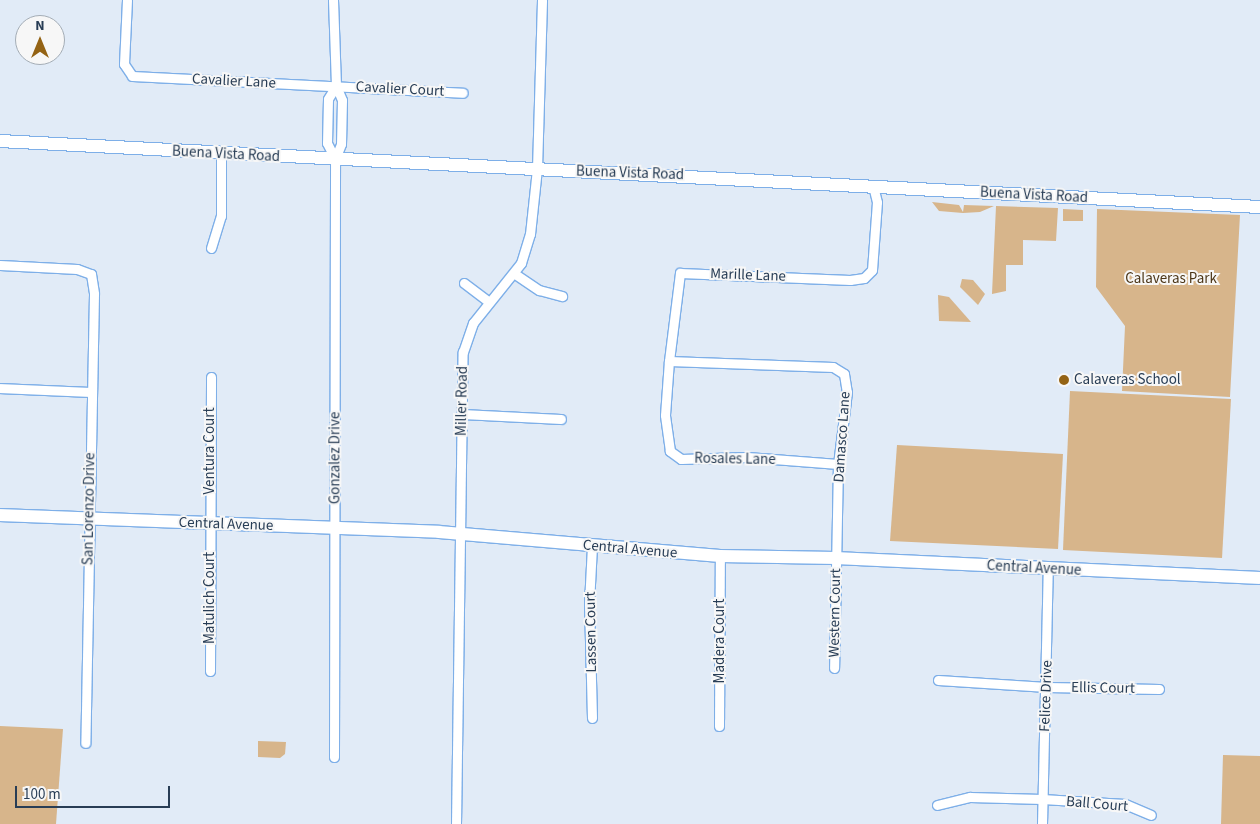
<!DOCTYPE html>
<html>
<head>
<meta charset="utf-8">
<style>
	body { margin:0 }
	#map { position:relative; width:1260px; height:824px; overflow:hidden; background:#e1ebf7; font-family:"Source Sans 3",sans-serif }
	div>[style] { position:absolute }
	.green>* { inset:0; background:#d7b58b }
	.roads { filter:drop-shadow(1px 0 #7eafe8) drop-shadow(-1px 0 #7eafe8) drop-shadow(0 1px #7eafe8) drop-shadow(0 -1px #7eafe8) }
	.street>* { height:9px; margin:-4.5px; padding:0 4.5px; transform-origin:4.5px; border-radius:4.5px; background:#fff }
	.secondary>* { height:12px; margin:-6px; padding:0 6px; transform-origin:6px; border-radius:6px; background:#fff }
	.dots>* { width:14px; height:14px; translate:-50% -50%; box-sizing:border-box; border:2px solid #f7f7f7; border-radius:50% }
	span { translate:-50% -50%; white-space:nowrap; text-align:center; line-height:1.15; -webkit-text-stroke:4px #f7f7f7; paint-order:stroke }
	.street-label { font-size:15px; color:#283d55 }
	.park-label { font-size:15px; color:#4c3618 }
	.poi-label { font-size:15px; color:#283d55 }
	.left { translate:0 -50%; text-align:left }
	.north { position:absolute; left:15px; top:15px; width:50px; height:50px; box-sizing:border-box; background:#f7f7f7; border:1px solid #a4adb6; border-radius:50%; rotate:0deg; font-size:14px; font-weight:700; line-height:20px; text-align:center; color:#283d55 }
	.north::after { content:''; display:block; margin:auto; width:18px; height:22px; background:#946314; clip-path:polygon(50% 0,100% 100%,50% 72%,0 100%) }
	.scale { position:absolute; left:15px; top:786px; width:155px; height:22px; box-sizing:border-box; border:2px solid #283d55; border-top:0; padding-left:6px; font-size:15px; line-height:18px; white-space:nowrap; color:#283d55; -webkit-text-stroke:4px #f7f7f7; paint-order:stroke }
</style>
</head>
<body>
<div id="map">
	<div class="green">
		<div style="clip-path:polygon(932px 202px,959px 205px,963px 212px,964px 205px,994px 206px,980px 212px,963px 213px,939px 211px)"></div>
		<div style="clip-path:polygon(996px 206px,1058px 208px,1056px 241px,1023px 240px,1023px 265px,1006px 265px,1006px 291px,992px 294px)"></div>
		<div style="clip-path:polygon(1063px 209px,1083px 210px,1083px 221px,1063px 221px)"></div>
		<div style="clip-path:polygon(1097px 209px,1240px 215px,1230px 397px,1122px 391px,1125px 326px,1096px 287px)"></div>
		<div style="clip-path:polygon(962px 279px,973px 280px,985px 294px,978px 305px,960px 287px)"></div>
		<div style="clip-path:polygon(938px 295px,949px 297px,971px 322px,939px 321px)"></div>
		<div style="clip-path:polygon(1070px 391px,1231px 399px,1222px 558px,1063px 550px)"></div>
		<div style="clip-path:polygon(897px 445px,1063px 454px,1058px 549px,890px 541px)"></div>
		<div style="clip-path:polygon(0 726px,63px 729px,56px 824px,0 824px)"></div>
		<div style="clip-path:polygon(258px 741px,286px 742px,285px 754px,280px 758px,258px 757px)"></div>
		<div style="clip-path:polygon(1223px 755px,1260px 756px,1260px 824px,1221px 824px)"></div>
	</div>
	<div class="roads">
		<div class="street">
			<div style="left:127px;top:0;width:64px;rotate:92.7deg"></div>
			<div style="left:124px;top:64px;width:14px;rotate:56deg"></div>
			<div style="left:132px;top:76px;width:331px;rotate:2.9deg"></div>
			<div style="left:333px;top:0;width:86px;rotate:88deg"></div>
			<div style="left:211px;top:248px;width:34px;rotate:-73deg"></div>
			<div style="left:221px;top:216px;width:62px;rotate:-90deg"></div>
			<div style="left:0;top:265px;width:77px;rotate:3deg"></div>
			<div style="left:77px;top:269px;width:15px;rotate:20deg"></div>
			<div style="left:91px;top:274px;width:20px;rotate:81deg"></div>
			<div style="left:94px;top:294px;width:449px;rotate:91.1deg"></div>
			<div style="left:515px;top:274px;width:29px;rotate:34deg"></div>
			<div style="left:539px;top:290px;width:24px;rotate:15deg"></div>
			<div style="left:464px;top:283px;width:30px;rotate:37deg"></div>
			<div style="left:669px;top:361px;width:164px;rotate:2.1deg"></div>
			<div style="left:833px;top:367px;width:13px;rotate:32deg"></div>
			<div style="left:844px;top:374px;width:18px;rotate:81deg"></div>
			<div style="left:847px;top:392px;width:73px;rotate:97.1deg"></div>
			<div style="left:838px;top:464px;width:204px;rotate:91.1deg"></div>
			<div style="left:0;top:388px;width:92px;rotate:2.5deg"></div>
			<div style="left:462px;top:414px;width:99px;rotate:2.9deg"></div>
			<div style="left:838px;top:464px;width:91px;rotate:-175.6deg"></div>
			<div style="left:747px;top:457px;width:66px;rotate:178.3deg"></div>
			<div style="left:681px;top:459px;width:14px;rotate:-144deg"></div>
			<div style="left:670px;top:451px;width:36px;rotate:-98deg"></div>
			<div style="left:665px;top:415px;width:54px;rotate:-85.8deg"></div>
			<div style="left:669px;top:361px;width:89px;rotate:-82.9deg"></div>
			<div style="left:680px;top:273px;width:170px;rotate:2.4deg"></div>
			<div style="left:850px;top:280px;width:14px;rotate:-8deg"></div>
			<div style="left:864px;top:278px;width:11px;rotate:-45deg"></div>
			<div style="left:872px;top:270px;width:68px;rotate:-85.8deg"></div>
			<div style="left:877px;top:202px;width:16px;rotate:-104deg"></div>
			<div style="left:592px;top:546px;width:57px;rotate:93deg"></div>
			<div style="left:589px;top:603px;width:115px;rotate:88.5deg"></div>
			<div style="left:210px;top:671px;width:294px;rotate:-89.8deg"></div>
			<div style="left:938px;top:680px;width:109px;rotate:3.7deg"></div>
			<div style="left:1047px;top:687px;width:112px;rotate:1deg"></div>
			<div style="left:719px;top:726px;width:170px;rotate:-89.7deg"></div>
			<div style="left:334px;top:757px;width:598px;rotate:-89.9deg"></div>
			<div style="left:335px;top:159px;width:16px;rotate:-68deg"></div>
			<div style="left:341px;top:144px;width:44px;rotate:-88.7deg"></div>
			<div style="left:342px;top:100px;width:15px;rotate:-113deg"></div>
			<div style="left:336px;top:86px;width:15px;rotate:122deg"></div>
			<div style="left:328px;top:99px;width:44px;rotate:91.3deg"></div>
			<div style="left:327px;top:143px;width:18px;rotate:63deg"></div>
			<div style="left:937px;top:805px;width:34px;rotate:-14deg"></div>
			<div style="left:970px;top:797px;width:72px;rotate:1.6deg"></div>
			<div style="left:1042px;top:799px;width:83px;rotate:3.4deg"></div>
			<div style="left:1125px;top:804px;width:28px;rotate:23deg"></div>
			<div style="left:456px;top:824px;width:472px;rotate:-89.2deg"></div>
			<div style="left:463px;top:352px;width:31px;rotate:-71deg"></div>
			<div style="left:473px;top:323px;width:77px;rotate:-51.3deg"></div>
			<div style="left:521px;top:263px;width:30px;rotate:-73deg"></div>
			<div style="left:530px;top:234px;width:65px;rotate:-83.9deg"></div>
			<div style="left:537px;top:169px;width:169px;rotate:-88.3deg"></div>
			<div style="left:1042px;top:824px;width:255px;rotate:-88.7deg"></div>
		</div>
		<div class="secondary">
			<div style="left:0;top:141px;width:1262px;rotate:3deg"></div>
			<div style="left:0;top:515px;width:439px;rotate:2.2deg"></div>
			<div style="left:439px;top:532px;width:282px;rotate:4.9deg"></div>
			<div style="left:720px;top:556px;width:116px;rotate:1deg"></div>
			<div style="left:836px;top:558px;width:424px;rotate:2.7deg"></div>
		</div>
	</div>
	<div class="dots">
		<div style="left:1064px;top:380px;background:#946314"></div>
	</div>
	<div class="street-label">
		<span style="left:234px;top:81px;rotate:3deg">Cavalier Lane</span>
		<span style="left:400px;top:89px;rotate:3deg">Cavalier Court</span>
		<span style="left:226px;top:154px;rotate:3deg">Buena Vista Road</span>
		<span style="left:630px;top:173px;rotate:2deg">Buena Vista Road</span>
		<span style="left:1034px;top:195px;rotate:3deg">Buena Vista Road</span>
		<span style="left:748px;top:275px;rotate:2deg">Marille Lane</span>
		<span style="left:462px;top:401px;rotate:-89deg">Miller Road</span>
		<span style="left:842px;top:437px;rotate:-86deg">Damasco Lane</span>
		<span style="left:210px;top:451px;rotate:-90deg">Ventura Court</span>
		<span style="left:335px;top:458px;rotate:-90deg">Gonzalez Drive</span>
		<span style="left:735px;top:459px;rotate:1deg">Rosales Lane</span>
		<span style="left:89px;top:509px;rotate:-89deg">San Lorenzo Drive</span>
		<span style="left:226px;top:524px;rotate:2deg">Central Avenue</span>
		<span style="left:630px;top:549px;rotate:5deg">Central Avenue</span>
		<span style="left:1034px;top:568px;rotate:3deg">Central Avenue</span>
		<span style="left:210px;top:598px;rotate:-90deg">Matulich Court</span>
		<span style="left:835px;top:613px;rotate:-89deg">Western Court</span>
		<span style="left:591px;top:632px;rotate:-91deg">Lassen Court</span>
		<span style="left:720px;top:641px;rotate:-90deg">Madera Court</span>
		<span style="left:1103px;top:688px;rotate:1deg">Ellis Court</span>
		<span style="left:1046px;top:696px;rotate:-88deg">Felice Drive</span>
		<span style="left:1097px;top:804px;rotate:5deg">Ball Court</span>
	</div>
	<div class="park-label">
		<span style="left:1171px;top:279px">Calaveras Park</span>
	</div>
	<div class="poi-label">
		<span class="left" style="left:1074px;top:380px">Calaveras School</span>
	</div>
	<div class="north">N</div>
	<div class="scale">100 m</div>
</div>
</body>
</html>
